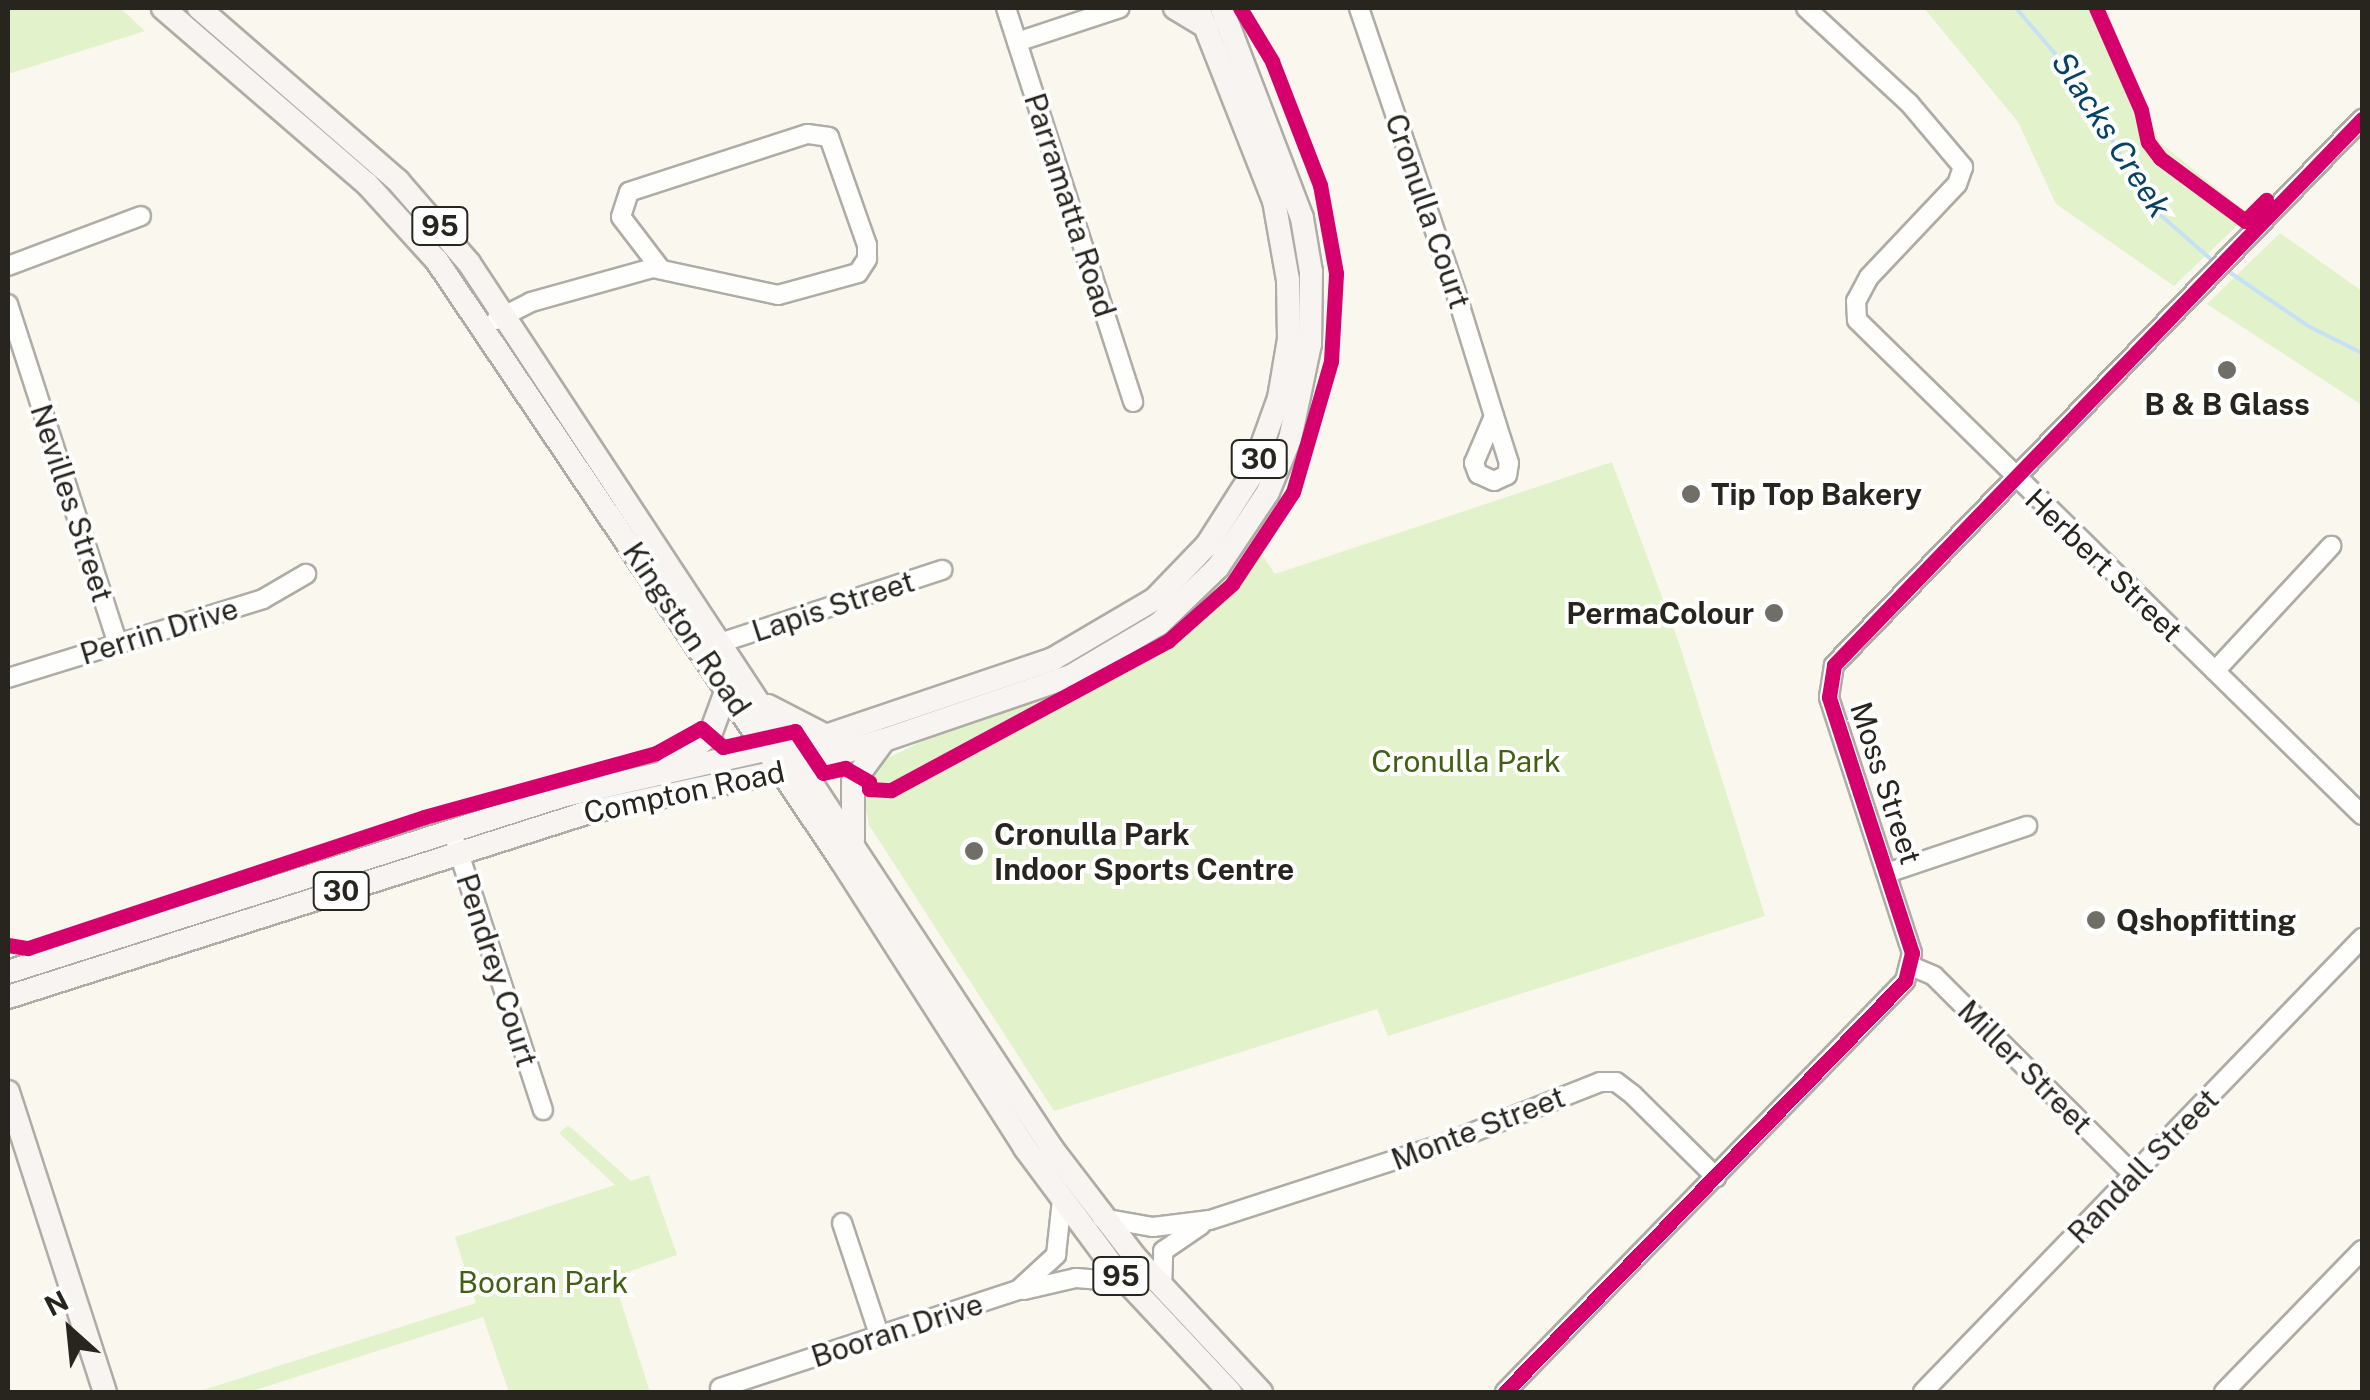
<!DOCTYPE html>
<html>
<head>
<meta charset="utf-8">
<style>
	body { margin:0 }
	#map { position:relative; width:2370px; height:1400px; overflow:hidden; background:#faf7ef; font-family:"Public Sans",sans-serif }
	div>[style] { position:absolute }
	.green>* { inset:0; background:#e2f2ca }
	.stream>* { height:4px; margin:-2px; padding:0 2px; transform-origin:2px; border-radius:2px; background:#c5e1f6 }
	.roads { filter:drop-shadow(2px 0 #aeaca5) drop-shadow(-2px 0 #aeaca5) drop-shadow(0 2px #aeaca5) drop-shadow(0 -2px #aeaca5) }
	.minor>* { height:18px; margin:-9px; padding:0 9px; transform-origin:9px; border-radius:9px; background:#fefefd }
	.major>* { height:22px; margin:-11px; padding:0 11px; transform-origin:11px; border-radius:11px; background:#f7f4f2 }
	.cycleway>* { height:15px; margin:-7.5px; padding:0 7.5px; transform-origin:7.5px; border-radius:7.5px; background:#d6006c }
	.dots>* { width:28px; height:28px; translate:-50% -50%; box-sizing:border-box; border:5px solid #fff; border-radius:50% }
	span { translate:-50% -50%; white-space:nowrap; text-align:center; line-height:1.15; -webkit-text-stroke:8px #fff; paint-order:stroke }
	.shield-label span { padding:2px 8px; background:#fff; border:2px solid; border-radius:8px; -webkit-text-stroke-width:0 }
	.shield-label { font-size:28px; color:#27251e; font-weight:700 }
	.street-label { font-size:30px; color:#27251e }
	.poi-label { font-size:30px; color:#27251e; font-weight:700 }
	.left { translate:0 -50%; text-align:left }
	.right { translate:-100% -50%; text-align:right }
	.park-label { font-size:30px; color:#426011 }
	.water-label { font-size:32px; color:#064265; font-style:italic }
	.frame { position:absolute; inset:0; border:10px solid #27251e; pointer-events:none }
	.north { position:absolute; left:20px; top:1280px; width:100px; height:100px; -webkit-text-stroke:8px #fff; paint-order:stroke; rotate:333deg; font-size:28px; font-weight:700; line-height:40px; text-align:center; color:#27251e }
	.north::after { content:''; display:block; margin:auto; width:35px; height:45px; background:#27251e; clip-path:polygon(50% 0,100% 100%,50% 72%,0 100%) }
</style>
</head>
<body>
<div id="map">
	<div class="green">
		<div style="clip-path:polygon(8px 8px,120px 8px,145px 31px,8px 74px)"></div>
		<div style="clip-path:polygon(1924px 8px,2106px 8px,2160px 143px,2249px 214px,2174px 286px,2056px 204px,2018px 122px)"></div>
		<div style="clip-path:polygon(2280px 233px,2362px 291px,2362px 405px,2207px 304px)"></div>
		<div style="clip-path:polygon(1612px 462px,1679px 643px,1765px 916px,1388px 1036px,1377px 1009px,1054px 1111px,869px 825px,865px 804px,876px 764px,949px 728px,1080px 684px,1164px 636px,1258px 549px,1275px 574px)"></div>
		<div style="clip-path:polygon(568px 1125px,631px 1181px,649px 1175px,677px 1255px,613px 1277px,650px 1392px,509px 1392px,483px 1317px,249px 1392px,197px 1392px,476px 1303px,455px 1237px,615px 1185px,559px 1133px)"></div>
	</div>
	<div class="stream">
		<div style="left:2016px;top:8px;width:99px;rotate:49.5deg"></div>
		<div style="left:2080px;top:83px;width:140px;rotate:60.5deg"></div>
		<div style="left:2149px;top:205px;width:85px;rotate:41.2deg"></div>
		<div style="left:2225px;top:269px;width:101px;rotate:34.5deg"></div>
		<div style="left:2308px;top:326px;width:60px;rotate:26.6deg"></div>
	</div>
	<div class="roads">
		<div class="minor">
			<div style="left:1006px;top:8px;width:414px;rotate:72.1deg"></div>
			<div style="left:1359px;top:8px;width:298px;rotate:71.2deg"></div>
			<div style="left:1455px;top:290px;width:132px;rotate:72.8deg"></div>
			<div style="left:1494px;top:416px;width:49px;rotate:72.3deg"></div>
			<div style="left:1509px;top:463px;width:12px;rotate:99deg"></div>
			<div style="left:1507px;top:475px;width:14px;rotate:155deg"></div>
			<div style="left:1494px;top:481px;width:17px;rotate:-156deg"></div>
			<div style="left:1478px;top:474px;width:12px;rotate:-110deg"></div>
			<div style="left:1474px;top:463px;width:51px;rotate:-66.9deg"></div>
			<div style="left:1806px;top:8px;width:140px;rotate:42.7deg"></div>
			<div style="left:1909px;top:103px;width:84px;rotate:49.8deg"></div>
			<div style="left:1963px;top:167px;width:18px;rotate:109deg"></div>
			<div style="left:1957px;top:184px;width:128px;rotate:133.4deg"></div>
			<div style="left:1869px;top:277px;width:27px;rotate:118deg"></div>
			<div style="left:1856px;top:301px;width:19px;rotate:87deg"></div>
			<div style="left:1857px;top:320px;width:707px;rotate:44.43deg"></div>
			<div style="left:1017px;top:42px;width:108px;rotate:-18.3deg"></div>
			<div style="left:8px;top:266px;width:142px;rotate:-20.6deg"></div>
			<div style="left:8px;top:304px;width:357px;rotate:72.1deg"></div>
			<div style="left:496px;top:320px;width:39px;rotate:-27deg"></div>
			<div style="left:531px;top:302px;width:127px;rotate:-15.6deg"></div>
			<div style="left:653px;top:268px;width:128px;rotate:12.2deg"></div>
			<div style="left:778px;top:295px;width:83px;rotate:-15.4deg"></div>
			<div style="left:858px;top:273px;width:17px;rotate:-57deg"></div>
			<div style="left:867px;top:259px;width:14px;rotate:-90deg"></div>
			<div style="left:867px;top:245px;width:114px;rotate:-109.4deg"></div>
			<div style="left:829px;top:137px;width:22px;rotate:-172deg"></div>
			<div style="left:807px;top:134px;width:187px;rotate:162deg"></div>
			<div style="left:629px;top:192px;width:26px;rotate:108deg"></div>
			<div style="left:621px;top:217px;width:64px;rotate:52.6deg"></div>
			<div style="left:723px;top:642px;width:231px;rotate:-18.2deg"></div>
			<div style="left:2215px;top:671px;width:171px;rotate:-47.1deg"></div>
			<div style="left:8px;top:678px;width:267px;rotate:-17.2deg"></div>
			<div style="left:263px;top:599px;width:50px;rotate:-30.2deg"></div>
			<div style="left:456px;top:844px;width:280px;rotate:71.9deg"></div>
			<div style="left:1887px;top:873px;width:148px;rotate:-18.6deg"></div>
			<div style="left:1911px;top:966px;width:25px;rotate:23deg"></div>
			<div style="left:1934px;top:976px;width:284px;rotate:44.9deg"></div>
			<div style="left:1102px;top:1218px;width:52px;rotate:10deg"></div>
			<div style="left:1153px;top:1227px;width:57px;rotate:-7deg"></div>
			<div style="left:1210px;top:1220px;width:243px;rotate:-18deg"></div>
			<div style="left:1441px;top:1145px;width:171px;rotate:-21.6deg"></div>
			<div style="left:1600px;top:1082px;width:16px"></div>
			<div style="left:1616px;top:1082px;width:21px;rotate:37deg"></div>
			<div style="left:1633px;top:1095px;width:117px;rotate:44.7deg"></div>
			<div style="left:842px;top:1223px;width:120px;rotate:71.6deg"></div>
			<div style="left:1162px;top:1288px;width:37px;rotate:-88deg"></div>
			<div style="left:1163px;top:1251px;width:46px;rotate:-34.4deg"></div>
			<div style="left:1024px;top:1290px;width:53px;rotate:-13deg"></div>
			<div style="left:1076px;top:1278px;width:51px;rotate:4.5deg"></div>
			<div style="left:720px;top:1388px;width:314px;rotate:-18.2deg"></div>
			<div style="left:1018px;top:1290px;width:52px;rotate:-42.6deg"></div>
			<div style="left:1056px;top:1255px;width:55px;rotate:-83.8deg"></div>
			<div style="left:1505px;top:1392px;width:574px;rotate:-45.78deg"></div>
			<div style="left:1905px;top:981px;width:29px;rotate:-76deg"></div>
			<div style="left:1912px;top:953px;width:269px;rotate:-108deg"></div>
			<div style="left:1829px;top:697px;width:32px;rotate:-81deg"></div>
			<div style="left:1834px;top:665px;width:760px;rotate:-45.96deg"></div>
			<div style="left:1923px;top:1392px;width:632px;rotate:-45.96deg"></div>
			<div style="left:2224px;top:1392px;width:198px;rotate:-45.8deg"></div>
		</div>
		<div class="major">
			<div style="left:163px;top:8px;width:269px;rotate:40.8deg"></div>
			<div style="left:367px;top:184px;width:104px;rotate:47.7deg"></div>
			<div style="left:437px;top:261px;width:723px;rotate:56deg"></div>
			<div style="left:841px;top:860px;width:342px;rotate:57.4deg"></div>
			<div style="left:1025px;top:1148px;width:149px;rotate:53.4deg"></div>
			<div style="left:1114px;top:1268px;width:170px;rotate:46.9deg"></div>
			<div style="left:199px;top:8px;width:264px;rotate:41deg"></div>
			<div style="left:398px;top:181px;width:108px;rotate:49.1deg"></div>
			<div style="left:469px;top:263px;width:1062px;rotate:56.64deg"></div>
			<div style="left:1053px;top:1150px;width:136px;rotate:52.5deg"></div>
			<div style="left:1136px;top:1258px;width:183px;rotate:47deg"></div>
			<div style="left:1175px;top:8px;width:37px;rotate:31deg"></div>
			<div style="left:768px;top:706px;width:65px;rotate:27.3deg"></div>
			<div style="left:667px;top:769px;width:55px;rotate:-38.3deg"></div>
			<div style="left:710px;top:735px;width:49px;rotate:-69.7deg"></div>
			<div style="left:853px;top:839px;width:57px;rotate:-90deg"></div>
			<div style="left:853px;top:782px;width:52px;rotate:-53.6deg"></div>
			<div style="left:8px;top:972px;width:584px;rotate:-17.63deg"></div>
			<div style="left:565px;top:795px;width:268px;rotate:-12.7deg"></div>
			<div style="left:826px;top:736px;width:240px;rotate:-18.7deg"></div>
			<div style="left:1053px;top:659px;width:118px;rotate:-30.5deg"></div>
			<div style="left:1155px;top:599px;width:75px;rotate:-46.1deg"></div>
			<div style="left:1207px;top:545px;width:82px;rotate:-57.5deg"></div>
			<div style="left:1251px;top:476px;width:83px;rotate:-70.3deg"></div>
			<div style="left:1279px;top:398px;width:60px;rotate:-80.4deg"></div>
			<div style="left:1289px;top:339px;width:59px;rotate:-91deg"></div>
			<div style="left:1288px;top:280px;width:80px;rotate:-100deg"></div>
			<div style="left:1274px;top:201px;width:207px;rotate:-111.5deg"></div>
			<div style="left:8px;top:997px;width:610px;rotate:-17.66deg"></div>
			<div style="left:589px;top:812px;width:197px;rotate:-12deg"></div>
			<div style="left:782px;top:771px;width:107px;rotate:-16.9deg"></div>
			<div style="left:884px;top:740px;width:198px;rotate:-18.9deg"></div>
			<div style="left:1071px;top:676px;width:102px;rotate:-30.6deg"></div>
			<div style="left:1159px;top:624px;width:82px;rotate:-44deg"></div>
			<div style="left:1218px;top:567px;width:90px;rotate:-56.3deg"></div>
			<div style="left:1268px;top:492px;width:57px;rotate:-67.5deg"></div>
			<div style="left:1290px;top:439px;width:97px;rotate:-78.1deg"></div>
			<div style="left:1310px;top:344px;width:72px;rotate:-89.2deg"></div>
			<div style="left:1311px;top:272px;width:55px;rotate:-99.5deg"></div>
			<div style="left:1302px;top:218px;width:225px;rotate:-110.9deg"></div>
			<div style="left:8px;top:1092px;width:315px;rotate:72.1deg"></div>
		</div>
	</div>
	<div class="cycleway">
		<div style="left:2096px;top:8px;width:111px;rotate:66.2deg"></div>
		<div style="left:2141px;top:110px;width:33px;rotate:78deg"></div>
		<div style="left:2148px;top:142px;width:20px;rotate:53deg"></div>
		<div style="left:2160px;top:158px;width:106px;rotate:36.5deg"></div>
		<div style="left:2245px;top:221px;width:30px;rotate:-45deg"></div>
		<div style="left:8px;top:945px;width:20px;rotate:9deg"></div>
		<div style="left:28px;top:948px;width:417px;rotate:-18.3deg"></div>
		<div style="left:424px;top:817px;width:241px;rotate:-15.4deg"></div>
		<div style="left:656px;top:753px;width:51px;rotate:-29.1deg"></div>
		<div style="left:701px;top:728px;width:29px;rotate:41deg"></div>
		<div style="left:723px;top:747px;width:74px;rotate:-12.5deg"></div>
		<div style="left:795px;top:731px;width:50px;rotate:56.3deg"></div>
		<div style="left:823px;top:773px;width:23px;rotate:-13deg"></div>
		<div style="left:845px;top:768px;width:28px;rotate:30deg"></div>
		<div style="left:869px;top:782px;width:7px;rotate:90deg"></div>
		<div style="left:869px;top:789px;width:22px;rotate:3deg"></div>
		<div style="left:891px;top:790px;width:315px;rotate:-28.3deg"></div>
		<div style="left:1168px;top:641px;width:86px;rotate:-41.7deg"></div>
		<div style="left:1232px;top:584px;width:110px;rotate:-56.5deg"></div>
		<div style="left:1293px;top:492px;width:136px;rotate:-73.8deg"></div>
		<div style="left:1331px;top:361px;width:88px;rotate:-86.7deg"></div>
		<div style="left:1336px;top:273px;width:89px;rotate:-100.3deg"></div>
		<div style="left:1320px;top:185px;width:133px;rotate:-111.2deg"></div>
		<div style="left:1272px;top:61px;width:62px;rotate:-121.1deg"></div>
		<div style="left:1505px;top:1392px;width:574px;rotate:-45.78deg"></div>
		<div style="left:1905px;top:981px;width:29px;rotate:-76deg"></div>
		<div style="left:1912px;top:953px;width:269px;rotate:-108deg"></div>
		<div style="left:1829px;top:697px;width:32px;rotate:-81deg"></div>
		<div style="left:1834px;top:665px;width:760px;rotate:-45.96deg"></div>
	</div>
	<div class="dots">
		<div style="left:2227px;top:370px;background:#716e67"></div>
		<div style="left:1691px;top:494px;background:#716e67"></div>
		<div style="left:1774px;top:613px;background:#716e67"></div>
		<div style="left:974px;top:851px;background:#716e67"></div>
		<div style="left:2096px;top:920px;background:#716e67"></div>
	</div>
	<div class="shield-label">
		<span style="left:440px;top:226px">95</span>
		<span style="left:1259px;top:459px">30</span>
		<span style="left:341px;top:891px">30</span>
		<span style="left:1121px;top:1276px">95</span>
	</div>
	<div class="street-label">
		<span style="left:1070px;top:205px;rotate:72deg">Parramatta Road</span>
		<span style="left:1428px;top:211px;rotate:71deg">Cronulla Court</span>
		<span style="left:72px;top:503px;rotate:72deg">Nevilles Street</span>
		<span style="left:2104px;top:565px;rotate:44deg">Herbert Street</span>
		<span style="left:833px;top:606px;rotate:-18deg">Lapis Street</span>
		<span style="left:687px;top:629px;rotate:56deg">Kingston Road</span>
		<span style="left:159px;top:631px;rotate:-17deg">Perrin Drive</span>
		<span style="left:1886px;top:783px;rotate:72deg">Moss Street</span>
		<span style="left:684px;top:792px;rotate:-12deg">Compton Road</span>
		<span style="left:497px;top:970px;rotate:72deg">Pendrey Court</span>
		<span style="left:2025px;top:1067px;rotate:45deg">Miller Street</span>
		<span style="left:1478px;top:1128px;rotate:-21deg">Monte Street</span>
		<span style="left:2143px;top:1166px;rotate:-46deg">Randall Street</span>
		<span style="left:897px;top:1330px;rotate:-18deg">Booran Drive</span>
	</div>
	<div class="poi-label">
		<span style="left:2227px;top:404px">B &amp; B Glass</span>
		<span class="left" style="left:1711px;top:494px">Tip Top Bakery</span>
		<span class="right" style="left:1754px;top:613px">PermaColour</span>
		<span class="left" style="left:994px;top:851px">Cronulla Park<br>Indoor Sports Centre</span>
		<span class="left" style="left:2116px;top:920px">Qshopfitting</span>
	</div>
	<div class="park-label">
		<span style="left:1466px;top:761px">Cronulla Park</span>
		<span style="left:543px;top:1282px">Booran Park</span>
	</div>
	<div class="water-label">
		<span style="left:2111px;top:135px;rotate:57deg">Slacks Creek</span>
	</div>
	<div class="frame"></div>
	<div class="north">N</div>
</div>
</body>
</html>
